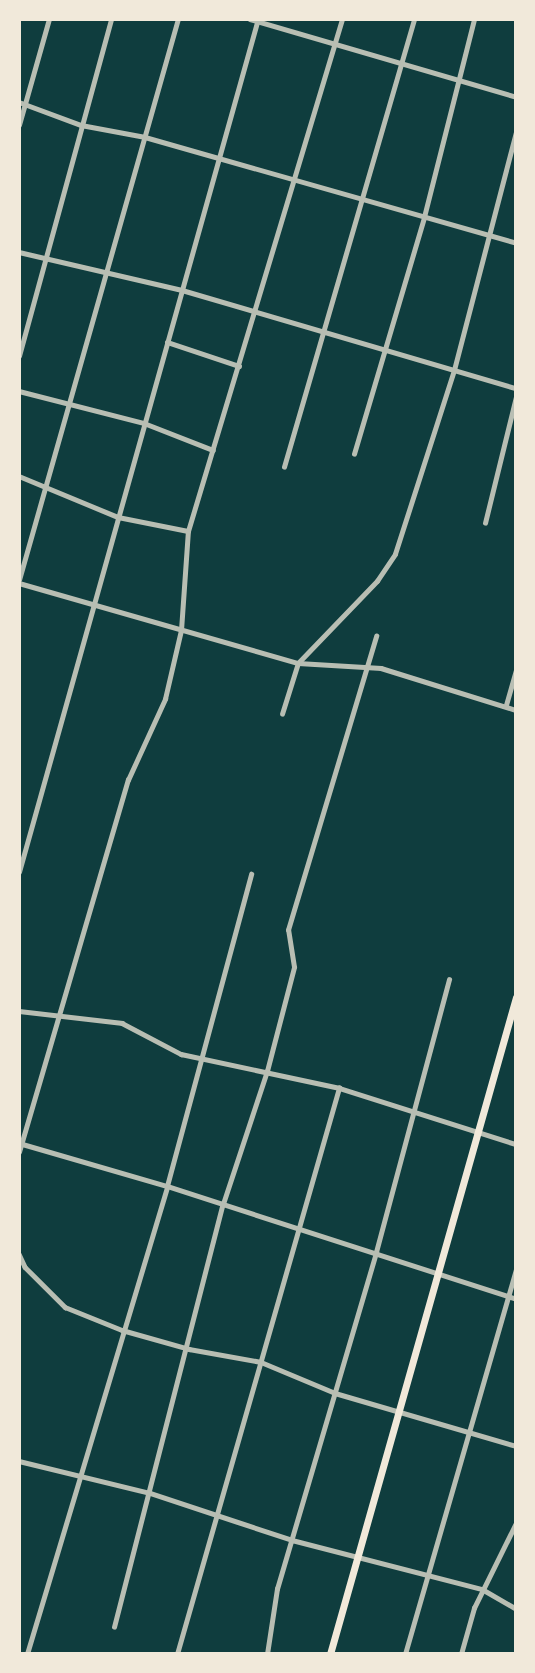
<!DOCTYPE html>
<html>
<head>
<meta charset="utf-8">
<style>
	body { margin:0 }
	#map { position:relative; width:535px; height:1673px; overflow:hidden; background:#0f3d3e; font-family:Quicksand,sans-serif }
	div>[style] { position:absolute }
	.minor>* { height:4.5px; margin:-2.25px; padding:0 2.25px; transform-origin:2.25px; border-radius:2.25px; background:#b8beb3 }
	.tertiary>* { height:5px; margin:-2.5px; padding:0 2.5px; transform-origin:2.5px; border-radius:2.5px; background:#b8beb3 }
	.primary>* { height:7px; margin:-3.5px; padding:0 3.5px; transform-origin:3.5px; border-radius:3.5px; background:#f1e9da }
	span { translate:-50% -50%; white-space:nowrap; text-align:center; line-height:1.15; -webkit-text-stroke:7px #f1e9da; paint-order:stroke }
	.frame { position:absolute; inset:0; border:21px solid #f1e9da; pointer-events:none }
</style>
</head>
<body>
<div id="map">
	<div class="minor">
		<div style="left:250px;top:19px;width:277px;rotate:16.3deg"></div>
		<div style="left:19px;top:102px;width:66px;rotate:20.4deg"></div>
		<div style="left:81px;top:125px;width:65px;rotate:10.6deg"></div>
		<div style="left:145px;top:137px;width:386px;rotate:15.9deg"></div>
		<div style="left:19px;top:125px;width:110px;rotate:-74.2deg"></div>
		<div style="left:19px;top:252px;width:167px;rotate:13.1deg"></div>
		<div style="left:182px;top:290px;width:348px;rotate:16.4deg"></div>
		<div style="left:167px;top:342px;width:76px;rotate:18.4deg"></div>
		<div style="left:19px;top:356px;width:349px;rotate:-74.7deg"></div>
		<div style="left:19px;top:391px;width:129px;rotate:14.4deg"></div>
		<div style="left:144px;top:423px;width:74px;rotate:21.4deg"></div>
		<div style="left:354px;top:454px;width:247px;rotate:-73.5deg"></div>
		<div style="left:424px;top:217px;width:204px;rotate:-75.8deg"></div>
		<div style="left:284px;top:467px;width:466px;rotate:-73.8deg"></div>
		<div style="left:19px;top:476px;width:107px;rotate:22.5deg"></div>
		<div style="left:118px;top:517px;width:71px;rotate:11.3deg"></div>
		<div style="left:485px;top:523px;width:130px;rotate:-76.2deg"></div>
		<div style="left:19px;top:580px;width:583px;rotate:-74.18deg"></div>
		<div style="left:19px;top:583px;width:290px;rotate:16deg"></div>
		<div style="left:298px;top:663px;width:83px;rotate:3.4deg"></div>
		<div style="left:381px;top:668px;width:141px;rotate:17.3deg"></div>
		<div style="left:506px;top:705px;width:36px;rotate:-74deg"></div>
		<div style="left:282px;top:714px;width:53px;rotate:-72.6deg"></div>
		<div style="left:298px;top:663px;width:114px;rotate:-46.1deg"></div>
		<div style="left:377px;top:581px;width:32px;rotate:-56deg"></div>
		<div style="left:395px;top:554px;width:193px;rotate:-72.2deg"></div>
		<div style="left:454px;top:370px;width:246px;rotate:-75.4deg"></div>
		<div style="left:19px;top:872px;width:886px;rotate:-74.35deg"></div>
		<div style="left:19px;top:1011px;width:104px;rotate:6.6deg"></div>
		<div style="left:122px;top:1023px;width:67px;rotate:27.7deg"></div>
		<div style="left:181px;top:1054px;width:162px;rotate:12.1deg"></div>
		<div style="left:339px;top:1088px;width:186px;rotate:17.6deg"></div>
		<div style="left:19px;top:1143px;width:154px;rotate:16.2deg"></div>
		<div style="left:167px;top:1186px;width:367px;rotate:17.9deg"></div>
		<div style="left:19px;top:1152px;width:388px;rotate:-73.7deg"></div>
		<div style="left:128px;top:780px;width:89px;rotate:-65.4deg"></div>
		<div style="left:165px;top:699px;width:71px;rotate:-76.9deg"></div>
		<div style="left:19px;top:1254px;width:14px;rotate:65deg"></div>
		<div style="left:25px;top:1267px;width:57px;rotate:45deg"></div>
		<div style="left:65px;top:1307px;width:61px;rotate:22deg"></div>
		<div style="left:122px;top:1330px;width:70px;rotate:15.8deg"></div>
		<div style="left:189px;top:1349px;width:73px;rotate:10.2deg"></div>
		<div style="left:261px;top:1362px;width:80px;rotate:22.7deg"></div>
		<div style="left:335px;top:1393px;width:189px;rotate:16.3deg"></div>
		<div style="left:19px;top:1461px;width:135px;rotate:13.7deg"></div>
		<div style="left:150px;top:1493px;width:150px;rotate:18.3deg"></div>
		<div style="left:292px;top:1540px;width:196px;rotate:14.5deg"></div>
		<div style="left:482px;top:1589px;width:39px;rotate:30deg"></div>
		<div style="left:114px;top:1627px;width:437px;rotate:-75.6deg"></div>
		<div style="left:223px;top:1204px;width:140px;rotate:-71.7deg"></div>
		<div style="left:267px;top:1071px;width:107px;rotate:-75.4deg"></div>
		<div style="left:294px;top:967px;width:37px;rotate:-99deg"></div>
		<div style="left:288px;top:930px;width:307px;rotate:-73.3deg"></div>
		<div style="left:27px;top:1654px;width:488px;rotate:-73.3deg"></div>
		<div style="left:167px;top:1186px;width:323px;rotate:-74.9deg"></div>
		<div style="left:177px;top:1654px;width:589px;rotate:-74.03deg"></div>
		<div style="left:267px;top:1654px;width:66px;rotate:-81.3deg"></div>
		<div style="left:277px;top:1589px;width:351px;rotate:-73.6deg"></div>
		<div style="left:376px;top:1252px;width:282px;rotate:-75deg"></div>
		<div style="left:405px;top:1654px;width:400px;rotate:-73.9deg"></div>
		<div style="left:461px;top:1654px;width:48px;rotate:-74.2deg"></div>
		<div style="left:474px;top:1608px;width:95px;rotate:-63.7deg"></div>
	</div>
	<div class="tertiary">
		<div style="left:181px;top:630px;width:99px;rotate:-86deg"></div>
		<div style="left:188px;top:531px;width:535px;rotate:-73.26deg"></div>
	</div>
	<div class="primary">
		<div style="left:330px;top:1654px;width:683px;rotate:-74.19deg"></div>
	</div>
	<div class="frame"></div>
</div>
</body>
</html>
